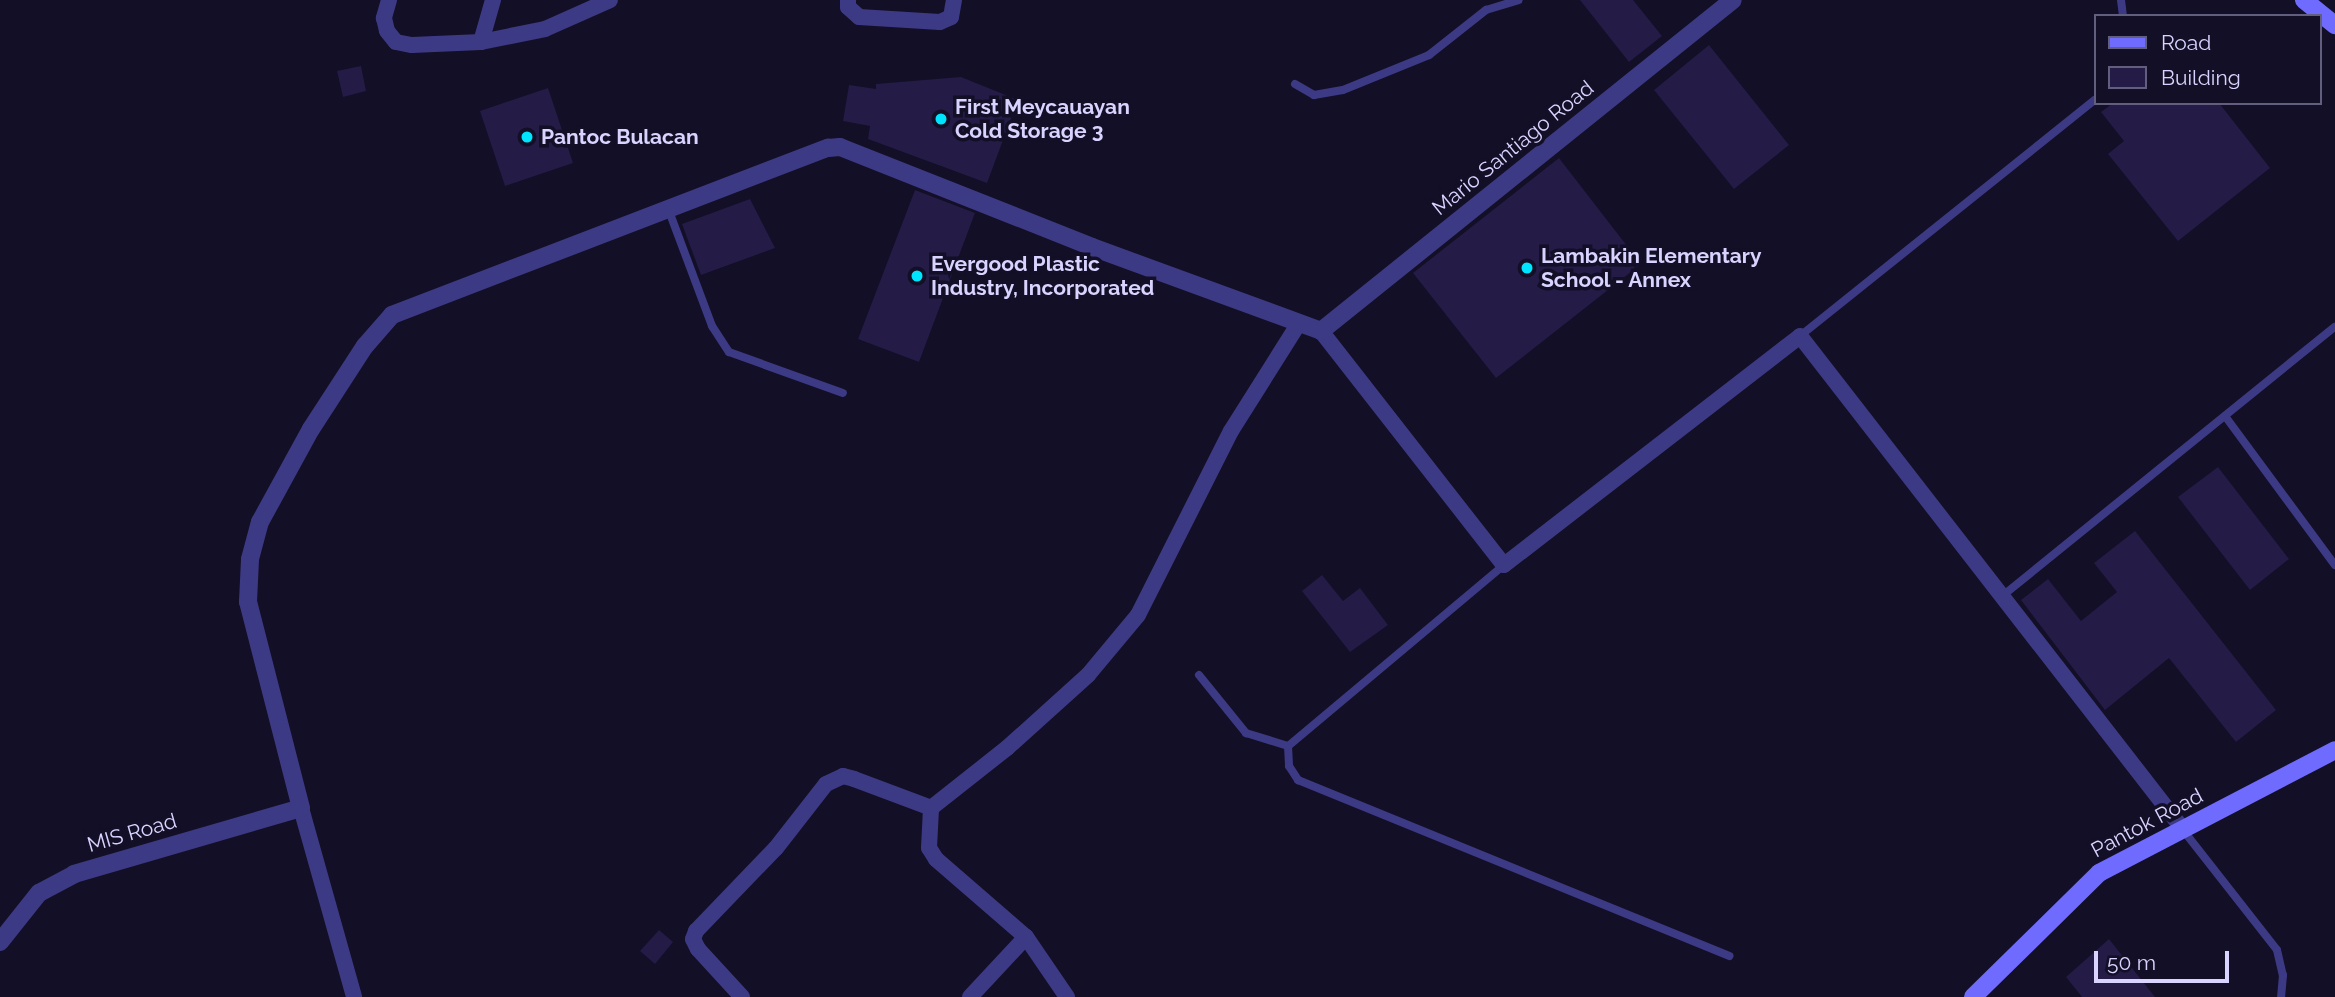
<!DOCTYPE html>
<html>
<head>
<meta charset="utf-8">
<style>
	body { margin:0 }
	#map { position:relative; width:2335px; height:997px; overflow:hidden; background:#130f26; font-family:Raleway,sans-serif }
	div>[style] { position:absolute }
	.building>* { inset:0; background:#241b47 }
	.service>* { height:8px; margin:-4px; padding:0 4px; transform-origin:4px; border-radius:4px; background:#3d3a85 }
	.minor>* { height:16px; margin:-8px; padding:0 8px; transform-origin:8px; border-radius:8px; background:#3d3a85 }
	.tertiary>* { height:18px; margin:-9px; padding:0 9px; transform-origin:9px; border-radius:9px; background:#3d3a85 }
	.secondary>* { height:18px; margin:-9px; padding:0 9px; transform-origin:9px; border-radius:9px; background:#6f6bff }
	.dots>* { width:19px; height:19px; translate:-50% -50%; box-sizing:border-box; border:4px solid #130f26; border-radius:50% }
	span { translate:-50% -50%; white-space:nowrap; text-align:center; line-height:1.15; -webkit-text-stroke:7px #130f26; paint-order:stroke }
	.poi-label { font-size:21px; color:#d9d4ff; font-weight:700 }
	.left { translate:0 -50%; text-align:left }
	.street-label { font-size:21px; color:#d9d4ff }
	.legend { position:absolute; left:2094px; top:14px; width:228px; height:91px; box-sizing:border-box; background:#130f26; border:2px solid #625e7d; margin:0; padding:9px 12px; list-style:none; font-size:21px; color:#d9d4ff }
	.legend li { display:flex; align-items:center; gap:14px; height:35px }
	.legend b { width:35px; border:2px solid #625e7d }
	.scale { position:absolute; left:2094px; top:951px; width:135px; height:32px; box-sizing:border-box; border:4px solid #d9d4ff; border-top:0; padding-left:9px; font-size:21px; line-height:24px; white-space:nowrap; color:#d9d4ff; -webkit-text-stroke:5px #130f26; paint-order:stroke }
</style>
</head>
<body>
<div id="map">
	<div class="building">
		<div style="clip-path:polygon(1580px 0,1633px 0,1662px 36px,1629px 62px)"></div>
		<div style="clip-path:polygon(1709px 45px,1789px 145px,1734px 189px,1654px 90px)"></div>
		<div style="clip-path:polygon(361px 66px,366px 91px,343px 97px,337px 71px)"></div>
		<div style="clip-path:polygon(961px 77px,1018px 100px,987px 183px,868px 139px,870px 126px,843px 121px,849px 85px,876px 89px,876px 84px)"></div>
		<div style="clip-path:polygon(548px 88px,573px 163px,505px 186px,480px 111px)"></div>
		<div style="clip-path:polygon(2113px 103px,2219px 103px,2270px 168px,2178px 241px,2108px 154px,2124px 141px,2101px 112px)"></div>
		<div style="clip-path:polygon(1559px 158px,1641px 264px,1496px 378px,1413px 273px)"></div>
		<div style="clip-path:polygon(915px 190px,975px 213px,919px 362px,858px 339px)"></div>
		<div style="clip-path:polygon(750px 199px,775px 248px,701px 275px,682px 224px)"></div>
		<div style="clip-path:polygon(2218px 467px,2289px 559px,2250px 590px,2178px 497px)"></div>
		<div style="clip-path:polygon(2135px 531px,2276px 710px,2236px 742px,2169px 658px,2105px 710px,2021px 600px,2048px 579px,2081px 621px,2117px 592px,2094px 563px)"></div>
		<div style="clip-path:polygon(1322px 575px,1343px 601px,1360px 588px,1388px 625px,1350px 652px,1302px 591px)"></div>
		<div style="clip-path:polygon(659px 930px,673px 942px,655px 964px,640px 951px)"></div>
		<div style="clip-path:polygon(2109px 939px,2155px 997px,2082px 997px,2066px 977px)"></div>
	</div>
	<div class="service">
		<div style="left:2121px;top:0;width:16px;rotate:83deg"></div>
		<div style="left:1295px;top:84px;width:22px;rotate:30deg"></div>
		<div style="left:1314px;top:95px;width:29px;rotate:-10deg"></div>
		<div style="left:1343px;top:90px;width:93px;rotate:-22.1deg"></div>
		<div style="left:1429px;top:55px;width:73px;rotate:-38.3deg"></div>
		<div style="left:1486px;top:10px;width:34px;rotate:-17deg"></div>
		<div style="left:669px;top:211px;width:123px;rotate:69.5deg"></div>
		<div style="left:712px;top:326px;width:31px;rotate:57deg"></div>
		<div style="left:729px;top:352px;width:121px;rotate:19.8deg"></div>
		<div style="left:1800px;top:336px;width:378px;rotate:-38.7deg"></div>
		<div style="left:2225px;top:416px;width:185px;rotate:53.6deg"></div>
		<div style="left:1504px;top:565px;width:282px;rotate:140deg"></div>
		<div style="left:1288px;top:746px;width:20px;rotate:87deg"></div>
		<div style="left:1289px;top:766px;width:17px;rotate:57deg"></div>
		<div style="left:1298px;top:780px;width:466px;rotate:22.2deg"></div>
		<div style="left:2001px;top:597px;width:429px;rotate:-39deg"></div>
		<div style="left:1199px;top:675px;width:75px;rotate:51deg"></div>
		<div style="left:1246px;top:733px;width:44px;rotate:17.2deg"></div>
		<div style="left:2183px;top:830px;width:152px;rotate:51.9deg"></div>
		<div style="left:2277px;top:950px;width:26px;rotate:77deg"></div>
		<div style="left:2283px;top:975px;width:22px;rotate:95deg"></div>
	</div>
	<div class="minor">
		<div style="left:389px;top:0;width:19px;rotate:106deg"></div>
		<div style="left:384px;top:18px;width:13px;rotate:77deg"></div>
		<div style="left:387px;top:31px;width:14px;rotate:51deg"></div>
		<div style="left:396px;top:42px;width:16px;rotate:11deg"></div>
		<div style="left:412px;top:45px;width:69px;rotate:-2.5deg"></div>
		<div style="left:481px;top:42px;width:65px;rotate:-11.5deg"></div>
		<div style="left:545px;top:29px;width:71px;rotate:-24deg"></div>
		<div style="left:848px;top:0;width:7px;rotate:90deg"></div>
		<div style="left:848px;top:7px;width:15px;rotate:42deg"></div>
		<div style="left:859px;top:17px;width:81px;rotate:3.5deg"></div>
		<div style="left:940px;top:22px;width:12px;rotate:-24deg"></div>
		<div style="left:951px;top:17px;width:17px;rotate:-80deg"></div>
		<div style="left:481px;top:42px;width:44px;rotate:-74.1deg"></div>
		<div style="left:1321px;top:331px;width:297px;rotate:52deg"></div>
		<div style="left:1504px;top:565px;width:374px;rotate:-37.7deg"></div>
		<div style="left:1800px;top:336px;width:623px;rotate:52.17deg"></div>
		<div style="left:301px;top:808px;width:196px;rotate:74.3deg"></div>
		<div style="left:742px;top:997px;width:65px;rotate:-132.5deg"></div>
		<div style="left:698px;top:949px;width:11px;rotate:-117deg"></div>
		<div style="left:693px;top:939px;width:9px;rotate:-69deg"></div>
		<div style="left:696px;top:931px;width:115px;rotate:-46.1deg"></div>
		<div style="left:776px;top:848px;width:81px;rotate:-52deg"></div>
		<div style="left:826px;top:784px;width:19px;rotate:-25deg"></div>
		<div style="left:843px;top:776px;width:11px;rotate:15deg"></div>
		<div style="left:854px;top:779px;width:82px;rotate:20.6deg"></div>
		<div style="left:970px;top:997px;width:82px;rotate:-47deg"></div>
		<div style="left:1067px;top:997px;width:73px;rotate:-124.3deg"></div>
		<div style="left:1026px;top:937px;width:119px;rotate:-139.1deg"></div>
		<div style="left:936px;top:859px;width:13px;rotate:-122deg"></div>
		<div style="left:929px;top:848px;width:40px;rotate:-87.1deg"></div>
		<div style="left:931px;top:808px;width:97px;rotate:-38.3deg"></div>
		<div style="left:1007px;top:748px;width:109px;rotate:-42deg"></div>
		<div style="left:1088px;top:675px;width:78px;rotate:-50.2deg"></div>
		<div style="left:1138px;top:615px;width:206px;rotate:-63.2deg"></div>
		<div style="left:1231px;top:431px;width:128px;rotate:-57.8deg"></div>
	</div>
	<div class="tertiary">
		<div style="left:0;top:942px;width:63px;rotate:-51.5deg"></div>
		<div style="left:39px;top:893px;width:40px;rotate:-28deg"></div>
		<div style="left:74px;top:874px;width:236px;rotate:-16.2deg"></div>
		<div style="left:301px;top:808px;width:213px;rotate:-104.4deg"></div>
		<div style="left:248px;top:602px;width:43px;rotate:-87.3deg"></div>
		<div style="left:250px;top:559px;width:38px;rotate:-75deg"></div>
		<div style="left:260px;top:522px;width:106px;rotate:-61.3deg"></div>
		<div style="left:311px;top:429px;width:99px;rotate:-57deg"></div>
		<div style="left:365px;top:346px;width:41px;rotate:-48.9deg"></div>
		<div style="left:392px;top:315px;width:467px;rotate:-21deg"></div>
		<div style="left:828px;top:148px;width:12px;rotate:-5deg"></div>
		<div style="left:840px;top:147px;width:271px;rotate:21.6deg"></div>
		<div style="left:1092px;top:247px;width:244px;rotate:20.1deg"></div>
		<div style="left:1321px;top:331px;width:528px;rotate:-38.78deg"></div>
	</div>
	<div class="secondary">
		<div style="left:2304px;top:0;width:40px;rotate:39deg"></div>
		<div style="left:1973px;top:997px;width:177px;rotate:-44.5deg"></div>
		<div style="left:2099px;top:873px;width:266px;rotate:-27.5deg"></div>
	</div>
	<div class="dots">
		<div style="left:941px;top:119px;background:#00e5ff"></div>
		<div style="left:527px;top:137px;background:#00e5ff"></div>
		<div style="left:1527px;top:268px;background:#00e5ff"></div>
		<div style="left:917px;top:276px;background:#00e5ff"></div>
	</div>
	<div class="poi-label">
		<span class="left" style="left:955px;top:119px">First Meycauayan<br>Cold Storage 3</span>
		<span class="left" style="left:541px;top:137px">Pantoc Bulacan</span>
		<span class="left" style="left:1541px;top:268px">Lambakin Elementary<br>School - Annex</span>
		<span class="left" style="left:931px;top:276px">Evergood Plastic<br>Industry, Incorporated</span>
	</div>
	<div class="street-label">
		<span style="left:1513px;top:148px;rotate:-39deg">Mario Santiago Road</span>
		<span style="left:2147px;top:823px;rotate:-28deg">Pantok Road</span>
		<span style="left:132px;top:833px;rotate:-16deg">MIS Road</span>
	</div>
	<ul class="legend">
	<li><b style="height:9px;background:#6f6bff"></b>Road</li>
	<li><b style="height:19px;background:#241b47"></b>Building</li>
	</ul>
	<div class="scale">50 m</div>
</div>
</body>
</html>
